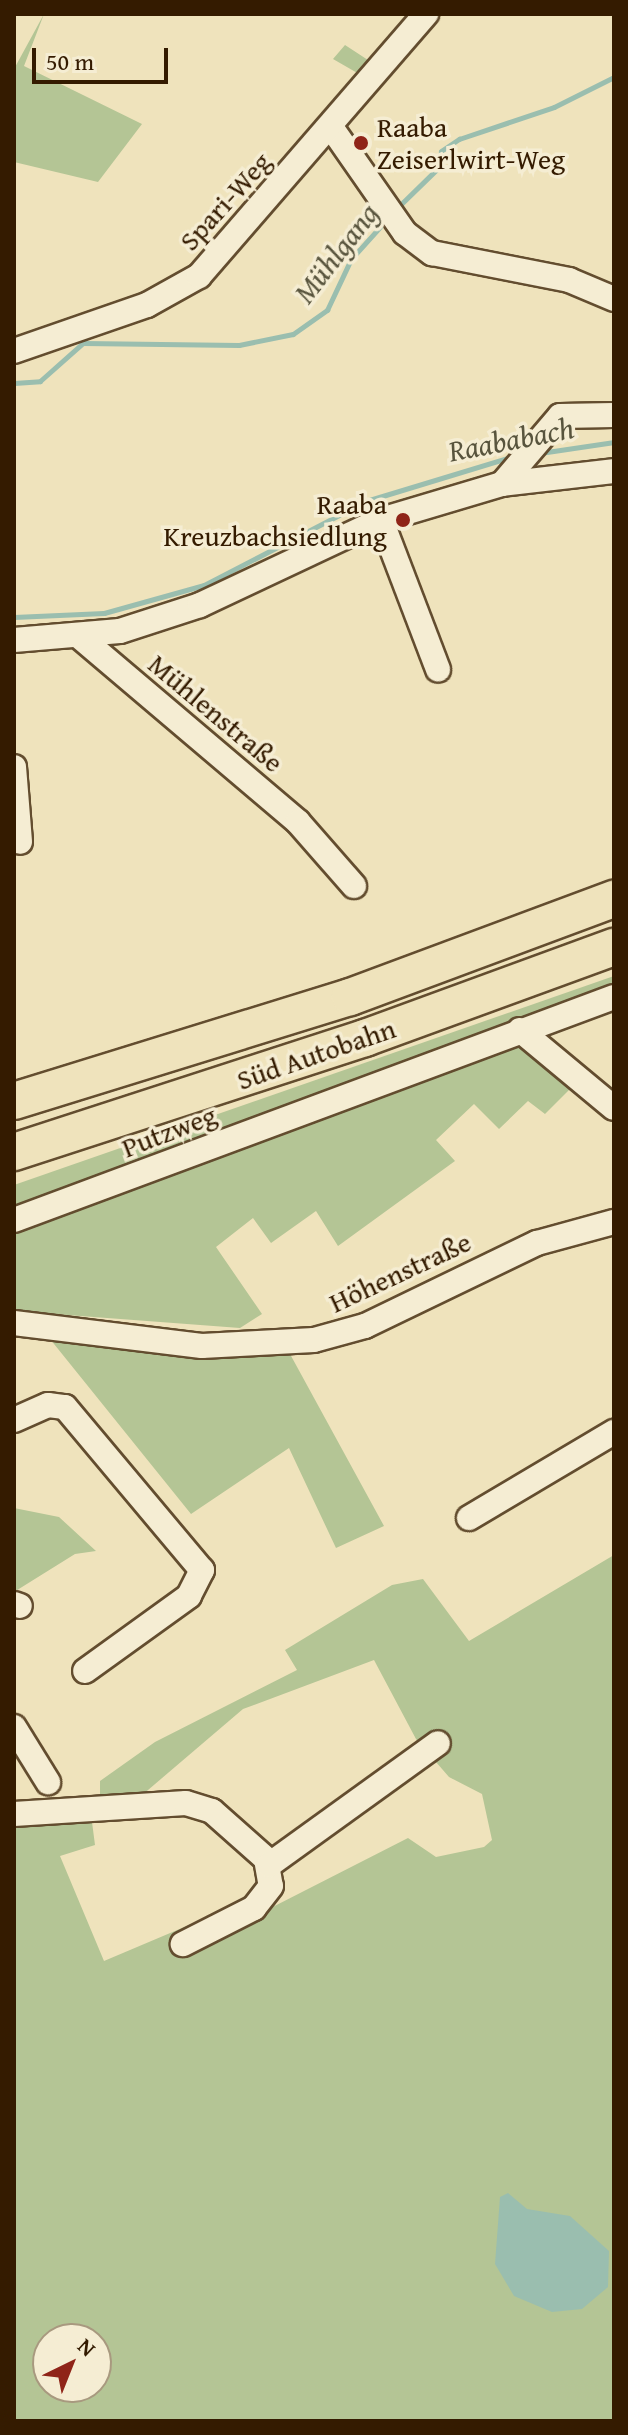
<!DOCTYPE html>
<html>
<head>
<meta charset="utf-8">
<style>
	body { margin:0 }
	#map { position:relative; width:628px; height:2435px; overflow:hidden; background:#efe3bc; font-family:"Gentium Book Plus",serif }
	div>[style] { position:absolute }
	.green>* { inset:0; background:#b4c595 }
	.water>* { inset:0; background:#9abeaf }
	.stream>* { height:5px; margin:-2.5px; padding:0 2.5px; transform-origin:2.5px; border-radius:2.5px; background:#9abeaf }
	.roads { filter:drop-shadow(2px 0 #634d2f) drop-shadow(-2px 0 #634d2f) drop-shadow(0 2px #634d2f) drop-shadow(0 -2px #634d2f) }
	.minor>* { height:24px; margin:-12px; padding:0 12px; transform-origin:12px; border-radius:12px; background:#f5edd3 }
	.highway>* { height:36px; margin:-18px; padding:0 18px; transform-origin:18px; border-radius:18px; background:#efe3bc }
	.dots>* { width:22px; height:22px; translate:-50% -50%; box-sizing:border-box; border:4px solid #f5edd3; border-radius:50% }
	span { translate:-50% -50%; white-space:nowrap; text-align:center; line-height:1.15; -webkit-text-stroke:7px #f5edd3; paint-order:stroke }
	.poi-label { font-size:28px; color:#341b00 }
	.left { translate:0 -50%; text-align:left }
	.right { translate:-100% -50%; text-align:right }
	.street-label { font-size:28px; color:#341b00 }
	.water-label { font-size:30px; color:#58543d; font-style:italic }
	.frame { position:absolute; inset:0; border:16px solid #341b00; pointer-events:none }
	.north { position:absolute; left:32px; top:2323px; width:80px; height:80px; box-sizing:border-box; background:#f5edd3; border:2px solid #a8997f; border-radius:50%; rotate:43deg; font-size:22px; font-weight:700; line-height:32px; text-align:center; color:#341b00 }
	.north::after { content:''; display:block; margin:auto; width:28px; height:36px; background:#8f2418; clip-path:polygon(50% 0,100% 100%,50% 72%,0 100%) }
	.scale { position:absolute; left:32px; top:48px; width:136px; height:36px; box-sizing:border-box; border:4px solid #341b00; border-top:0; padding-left:10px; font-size:24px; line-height:28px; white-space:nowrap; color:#341b00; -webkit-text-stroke:6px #f5edd3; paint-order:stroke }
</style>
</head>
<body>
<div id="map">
	<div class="green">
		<div style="clip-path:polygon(44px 14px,24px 66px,142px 124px,98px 182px,14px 162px,14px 69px)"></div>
		<div style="clip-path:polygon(409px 14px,416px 14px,366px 78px,333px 59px,345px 45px,371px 62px)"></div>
		<div style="clip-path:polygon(614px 976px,614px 993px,14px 1214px,14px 1185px)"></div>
		<div style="clip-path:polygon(522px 1035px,576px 1083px,545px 1114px,528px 1101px,499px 1129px,474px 1104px,436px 1140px,455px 1161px,338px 1246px,316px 1211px,271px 1243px,253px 1218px,216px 1247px,262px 1314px,240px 1328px,14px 1311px,14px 1225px)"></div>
		<div style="clip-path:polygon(50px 1339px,290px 1354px,384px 1526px,336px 1548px,289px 1448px,191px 1514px)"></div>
		<div style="clip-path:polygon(14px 1508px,59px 1517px,96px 1551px,75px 1554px,14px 1592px)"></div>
		<div style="clip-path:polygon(evenodd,614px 1555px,614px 2421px,14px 2421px,14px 1821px,92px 1822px,95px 1845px,60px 1856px,104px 1961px,208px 1917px,216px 1936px,408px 1838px,436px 1857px,484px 1847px,492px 1840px,482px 1794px,449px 1777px,416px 1739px,374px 1660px,243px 1709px,141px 1796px,100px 1800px,100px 1781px,155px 1742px,297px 1670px,285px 1650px,392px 1585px,423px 1579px,469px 1641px,614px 1555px,48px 2339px,96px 2339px,96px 2387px,48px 2387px,48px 2339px)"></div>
	</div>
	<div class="water">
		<div style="clip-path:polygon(508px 2193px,527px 2209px,570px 2216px,609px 2251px,608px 2287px,582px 2309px,552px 2312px,514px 2296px,495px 2264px,500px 2197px)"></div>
	</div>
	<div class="stream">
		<div style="left:397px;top:208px;width:56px;rotate:-44.3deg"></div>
		<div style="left:437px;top:169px;width:18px;rotate:-77deg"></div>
		<div style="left:441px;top:151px;width:22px;rotate:-34deg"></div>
		<div style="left:459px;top:139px;width:100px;rotate:-18.6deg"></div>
		<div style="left:554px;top:107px;width:67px;rotate:-26.6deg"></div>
		<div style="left:14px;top:383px;width:26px;rotate:-4deg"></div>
		<div style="left:40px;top:381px;width:57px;rotate:-41.5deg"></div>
		<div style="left:83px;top:343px;width:156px;rotate:0.7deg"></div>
		<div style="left:239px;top:345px;width:55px;rotate:-11.5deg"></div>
		<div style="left:293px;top:334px;width:42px;rotate:-35.2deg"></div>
		<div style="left:327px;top:310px;width:56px;rotate:-64.8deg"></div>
		<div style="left:351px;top:259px;width:55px;rotate:-47.9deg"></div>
		<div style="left:540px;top:453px;width:75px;rotate:-8.5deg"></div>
		<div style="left:14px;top:617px;width:90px;rotate:-2.5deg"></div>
		<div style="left:104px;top:613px;width:104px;rotate:-15.6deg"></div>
		<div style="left:204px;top:585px;width:182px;rotate:-27.4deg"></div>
		<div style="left:366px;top:501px;width:155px;rotate:-16.9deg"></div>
	</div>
	<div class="roads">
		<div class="minor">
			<div style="left:331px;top:127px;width:129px;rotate:55.1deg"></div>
			<div style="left:405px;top:233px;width:34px;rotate:37deg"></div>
			<div style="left:432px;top:253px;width:140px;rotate:11.1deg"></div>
			<div style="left:569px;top:280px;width:49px;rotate:22.9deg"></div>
			<div style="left:14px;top:351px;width:141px;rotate:-19.1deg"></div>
			<div style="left:147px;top:305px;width:60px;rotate:-29.1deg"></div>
			<div style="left:199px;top:276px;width:347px;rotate:-49.1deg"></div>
			<div style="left:502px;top:484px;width:113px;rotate:-6.6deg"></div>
			<div style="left:381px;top:520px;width:160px;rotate:69.1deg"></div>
			<div style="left:80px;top:637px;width:286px;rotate:40.3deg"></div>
			<div style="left:298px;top:822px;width:85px;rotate:48.8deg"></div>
			<div style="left:14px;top:640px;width:106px;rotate:-4.9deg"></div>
			<div style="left:120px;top:631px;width:84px;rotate:-18deg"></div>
			<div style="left:200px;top:605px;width:200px;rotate:-25.2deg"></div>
			<div style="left:381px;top:520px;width:126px;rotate:-16.6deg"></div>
			<div style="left:502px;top:484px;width:89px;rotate:-49.5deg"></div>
			<div style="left:560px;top:416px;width:54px;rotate:-1.1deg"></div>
			<div style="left:14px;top:767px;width:75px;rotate:85.4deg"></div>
			<div style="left:520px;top:1030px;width:122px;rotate:39.7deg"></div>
			<div style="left:14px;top:1220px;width:640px;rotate:-20.39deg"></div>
			<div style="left:14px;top:1323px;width:189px;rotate:7deg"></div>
			<div style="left:202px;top:1346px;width:112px;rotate:-3.1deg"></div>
			<div style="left:314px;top:1340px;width:53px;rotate:-15.4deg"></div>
			<div style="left:365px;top:1326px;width:191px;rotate:-25.8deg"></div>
			<div style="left:537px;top:1243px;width:80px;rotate:-15.3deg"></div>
			<div style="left:14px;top:1420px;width:37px;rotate:-24deg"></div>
			<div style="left:48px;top:1405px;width:17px;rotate:7deg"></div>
			<div style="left:65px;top:1407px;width:213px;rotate:50deg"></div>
			<div style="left:202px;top:1570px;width:29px;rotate:117deg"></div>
			<div style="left:189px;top:1596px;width:128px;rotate:144.2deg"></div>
			<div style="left:469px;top:1518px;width:169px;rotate:-30.7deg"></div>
			<div style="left:14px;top:1604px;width:6px;rotate:18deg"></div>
			<div style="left:14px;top:1727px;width:65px;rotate:58.3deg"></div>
			<div style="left:14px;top:1814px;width:172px;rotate:-3.7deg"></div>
			<div style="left:186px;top:1803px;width:27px;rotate:17deg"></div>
			<div style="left:212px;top:1811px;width:72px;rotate:41.6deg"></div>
			<div style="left:266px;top:1859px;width:27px;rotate:80deg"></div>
			<div style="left:271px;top:1886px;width:28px;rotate:128deg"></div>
			<div style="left:254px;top:1908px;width:80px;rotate:153.1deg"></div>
			<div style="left:269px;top:1865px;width:208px;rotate:-35.8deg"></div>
		</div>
		<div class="highway">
			<div style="left:14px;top:1101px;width:352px;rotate:-17.2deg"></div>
			<div style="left:350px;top:997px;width:282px;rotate:-20.4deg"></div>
			<div style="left:14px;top:1152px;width:369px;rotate:-18deg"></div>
			<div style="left:365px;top:1038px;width:265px;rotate:-20.1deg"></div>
		</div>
	</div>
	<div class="dots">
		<div style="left:361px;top:143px;background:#8f2418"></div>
		<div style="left:403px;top:520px;background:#8f2418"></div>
	</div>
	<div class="poi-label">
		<span class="left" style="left:377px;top:143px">Raaba<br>Zeiserlwirt-Weg</span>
		<span class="right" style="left:387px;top:520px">Raaba<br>Kreuzbachsiedlung</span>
	</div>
	<div class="street-label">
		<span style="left:225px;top:201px;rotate:-48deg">Spari-Weg</span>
		<span style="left:216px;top:713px;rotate:40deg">Mühlenstraße</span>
		<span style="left:316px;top:1054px;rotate:-19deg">Süd Autobahn</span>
		<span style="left:169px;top:1131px;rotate:-21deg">Putzweg</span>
		<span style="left:400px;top:1272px;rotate:-25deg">Höhenstraße</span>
	</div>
	<div class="water-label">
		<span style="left:336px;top:253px;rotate:-52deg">Mühlgang</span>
		<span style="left:511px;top:439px;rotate:-11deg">Raababach</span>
	</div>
	<div class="frame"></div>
	<div class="north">N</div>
	<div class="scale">50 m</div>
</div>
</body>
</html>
